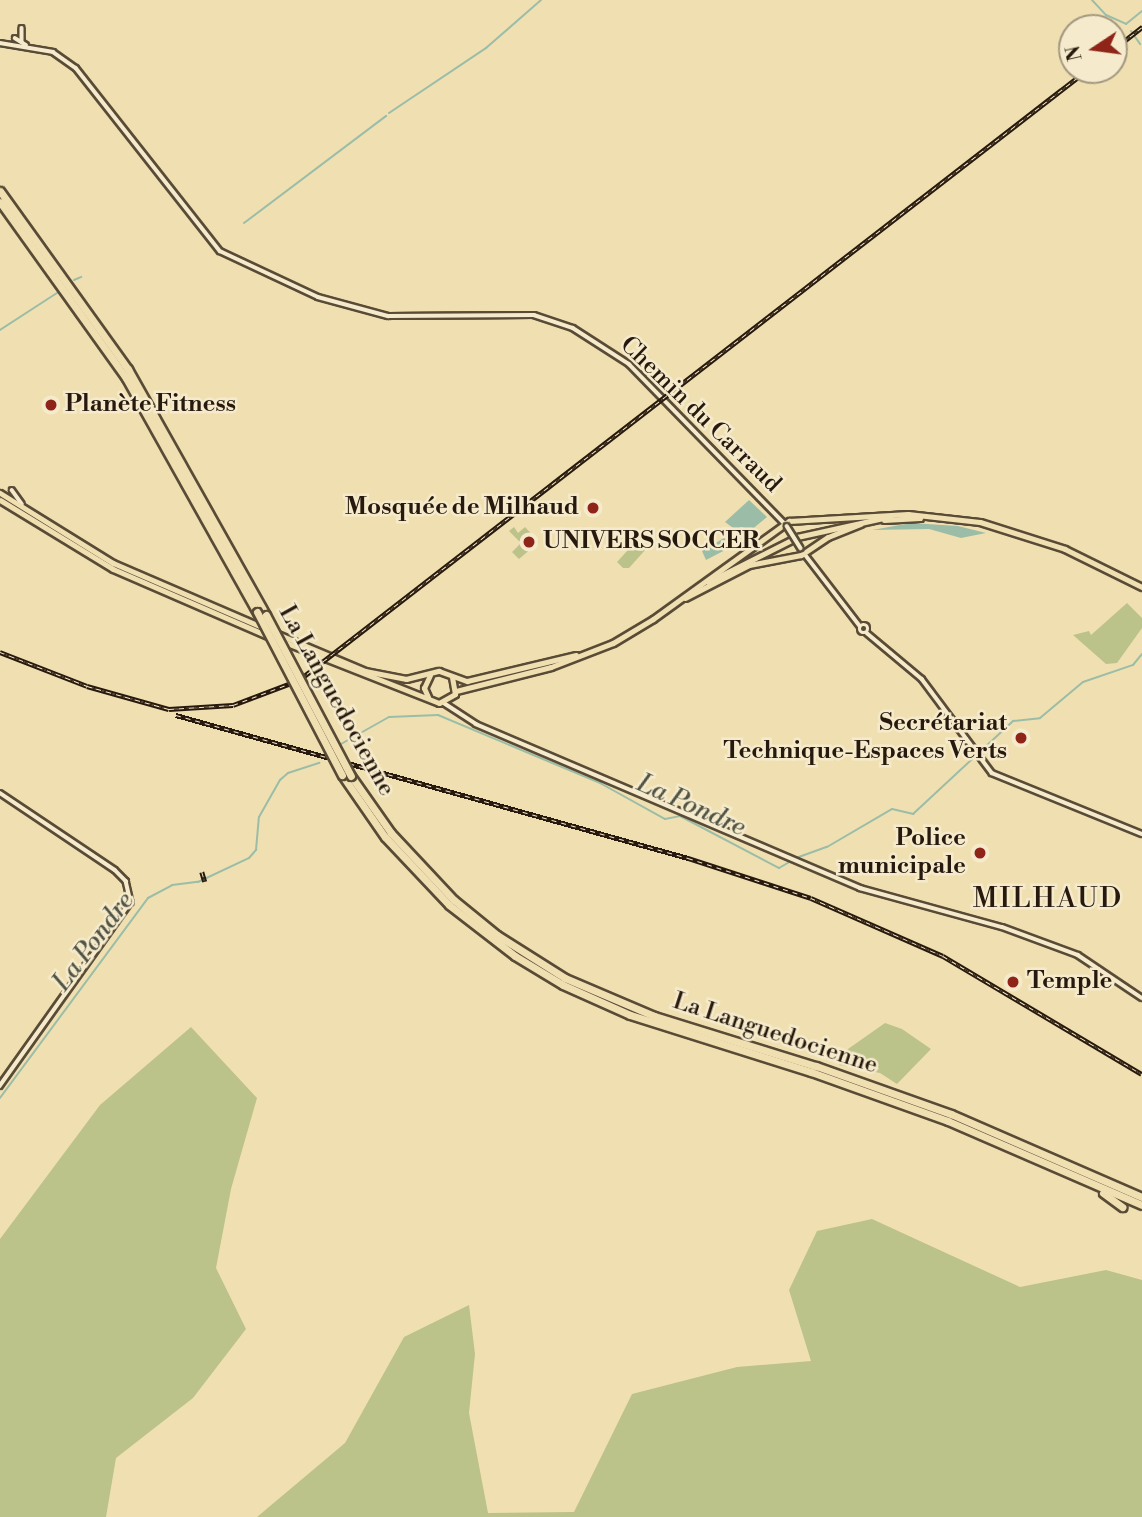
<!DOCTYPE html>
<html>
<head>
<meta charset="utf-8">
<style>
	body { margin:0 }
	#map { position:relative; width:1142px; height:1517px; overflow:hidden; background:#f0e0b1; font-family:"Libre Bodoni",serif }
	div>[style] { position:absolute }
	.green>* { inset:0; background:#bbc28a }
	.water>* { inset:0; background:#9bbda8 }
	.stream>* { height:2px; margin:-1px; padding:0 1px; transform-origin:1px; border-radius:1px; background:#9bbda8 }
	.roads { filter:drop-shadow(2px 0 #594b36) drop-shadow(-2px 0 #594b36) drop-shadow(0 2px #594b36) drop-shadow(0 -2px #594b36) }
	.tertiary>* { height:3.5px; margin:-1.75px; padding:0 1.75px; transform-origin:1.75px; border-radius:1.75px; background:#f5ebcc }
	.tertiary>.ring { margin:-1.75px; padding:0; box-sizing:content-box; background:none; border:3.5px solid #f5ebcc; border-radius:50% }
	.primary>* { height:5px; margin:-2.5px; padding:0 2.5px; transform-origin:2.5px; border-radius:2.5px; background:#f0e0b1 }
	.motorway>* { height:7px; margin:-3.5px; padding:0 3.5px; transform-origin:3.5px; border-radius:3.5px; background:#f0e0b1 }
	.rail>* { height:4.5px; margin-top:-2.25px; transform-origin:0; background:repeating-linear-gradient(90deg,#f5ebcc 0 5px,#27190d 0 10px); box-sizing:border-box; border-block:2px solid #27190d }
	.bridges { filter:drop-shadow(2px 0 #594b36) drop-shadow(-2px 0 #594b36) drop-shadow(0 2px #594b36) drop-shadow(0 -2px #594b36) }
	.tertiary-bridge>* { height:3.5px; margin:-1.75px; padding:0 1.75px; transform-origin:1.75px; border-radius:1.75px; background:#f5ebcc }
	.motorway-bridge>* { height:7px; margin:-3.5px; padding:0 3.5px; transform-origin:3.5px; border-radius:3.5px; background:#f0e0b1 }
	.dots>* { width:19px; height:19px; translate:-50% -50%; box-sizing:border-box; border:4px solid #f5ebcc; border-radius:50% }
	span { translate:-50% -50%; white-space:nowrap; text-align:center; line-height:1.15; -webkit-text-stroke:5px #f5ebcc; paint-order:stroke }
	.poi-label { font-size:24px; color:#27190d; font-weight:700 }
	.left { translate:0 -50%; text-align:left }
	.right { translate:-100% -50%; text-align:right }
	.street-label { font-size:24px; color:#27190d }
	.water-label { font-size:26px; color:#505243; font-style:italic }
	.quarter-label { font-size:28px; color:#27190d; letter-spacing:2px }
	.north { position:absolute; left:1058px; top:14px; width:70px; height:70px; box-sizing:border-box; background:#f5ebcc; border:2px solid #a39780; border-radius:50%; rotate:257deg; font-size:19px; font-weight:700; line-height:28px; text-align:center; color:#27190d }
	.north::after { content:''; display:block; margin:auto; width:24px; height:32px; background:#8f2418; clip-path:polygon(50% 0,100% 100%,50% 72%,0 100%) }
</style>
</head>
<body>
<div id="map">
	<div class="green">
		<div style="clip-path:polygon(514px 527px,518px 533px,525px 527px,539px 542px,519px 559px,512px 552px,521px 543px,509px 531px)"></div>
		<div style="clip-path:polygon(638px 539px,647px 548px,629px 568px,623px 568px,617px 562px)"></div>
		<div style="clip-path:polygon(1127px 603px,1142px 618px,1142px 628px,1117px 663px,1106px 664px,1073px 635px,1089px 631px,1091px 635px)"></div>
		<div style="clip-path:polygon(885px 1023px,902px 1029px,931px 1049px,897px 1084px,880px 1073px,839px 1065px,848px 1049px)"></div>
		<div style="clip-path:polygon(191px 1027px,257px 1098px,231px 1189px,216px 1268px,246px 1329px,193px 1398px,116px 1458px,106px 1517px,0 1517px,0 1239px,100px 1105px)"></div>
		<div style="clip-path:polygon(872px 1219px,1020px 1287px,1106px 1270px,1142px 1280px,1142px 1517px,257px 1517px,345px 1443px,404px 1337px,469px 1305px,475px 1354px,469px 1413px,488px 1513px,574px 1512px,632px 1394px,737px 1367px,811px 1361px,789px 1290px,817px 1231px)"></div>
	</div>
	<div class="water">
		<div style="clip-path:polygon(749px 500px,767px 517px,744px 536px,725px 522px)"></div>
		<div style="clip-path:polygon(911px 523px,958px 526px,986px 533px,961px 538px,929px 529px,872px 530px)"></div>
		<div style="clip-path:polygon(724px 538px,733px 546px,706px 560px,702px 551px)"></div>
	</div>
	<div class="stream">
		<div style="left:1092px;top:0;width:21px;rotate:47deg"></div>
		<div style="left:1106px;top:15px;width:22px;rotate:24deg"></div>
		<div style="left:1126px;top:24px;width:21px;rotate:-39deg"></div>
		<div style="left:1131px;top:31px;width:16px;rotate:55deg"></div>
		<div style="left:389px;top:113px;width:117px;rotate:-33.8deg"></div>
		<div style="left:486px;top:48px;width:73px;rotate:-41.1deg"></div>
		<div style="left:244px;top:223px;width:178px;rotate:-37deg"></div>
		<div style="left:74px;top:280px;width:8px;rotate:-23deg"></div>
		<div style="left:0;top:330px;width:72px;rotate:-33deg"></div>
		<div style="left:729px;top:540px;width:12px;rotate:-48deg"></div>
		<div style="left:341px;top:744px;width:55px;rotate:-29.4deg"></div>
		<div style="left:389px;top:717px;width:49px;rotate:-2.3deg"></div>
		<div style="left:438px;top:715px;width:176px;rotate:22.8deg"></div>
		<div style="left:600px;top:783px;width:74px;rotate:29deg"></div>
		<div style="left:665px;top:819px;width:15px;rotate:-11deg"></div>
		<div style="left:680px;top:816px;width:112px;rotate:27.7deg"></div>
		<div style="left:779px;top:868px;width:14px;rotate:-30deg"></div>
		<div style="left:796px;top:858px;width:33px;rotate:-20deg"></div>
		<div style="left:827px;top:847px;width:75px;rotate:-30.3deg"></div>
		<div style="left:892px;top:809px;width:22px;rotate:13deg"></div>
		<div style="left:913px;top:814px;width:137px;rotate:-42.9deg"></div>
		<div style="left:1013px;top:721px;width:27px;rotate:-6deg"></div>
		<div style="left:1040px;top:718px;width:56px;rotate:-39.9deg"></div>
		<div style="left:1083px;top:682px;width:53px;rotate:-18.8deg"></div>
		<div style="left:1133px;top:665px;width:14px;rotate:-51deg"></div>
		<div style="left:0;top:1098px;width:249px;rotate:-53.5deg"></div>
		<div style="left:148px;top:898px;width:27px;rotate:-28deg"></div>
		<div style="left:172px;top:885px;width:26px;rotate:-7deg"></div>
		<div style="left:198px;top:882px;width:56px;rotate:-25.2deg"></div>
		<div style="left:249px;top:858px;width:11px;rotate:-49deg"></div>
		<div style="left:256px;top:850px;width:33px;rotate:-85deg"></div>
		<div style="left:259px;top:817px;width:43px;rotate:-60.4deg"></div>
		<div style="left:280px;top:780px;width:11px;rotate:-41deg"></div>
		<div style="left:288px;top:773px;width:33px;rotate:-18deg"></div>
	</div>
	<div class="roads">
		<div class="tertiary">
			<div style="left:22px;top:28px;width:14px;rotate:90deg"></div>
			<div style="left:15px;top:38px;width:13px;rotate:32deg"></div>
			<div style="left:0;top:43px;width:54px;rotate:9.6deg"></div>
			<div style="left:53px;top:52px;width:28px;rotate:35deg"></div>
			<div style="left:76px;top:68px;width:233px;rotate:51.8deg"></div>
			<div style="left:220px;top:251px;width:108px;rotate:25.1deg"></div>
			<div style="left:318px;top:297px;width:73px;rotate:15.2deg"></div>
			<div style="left:388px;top:316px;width:146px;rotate:-0.4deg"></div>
			<div style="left:534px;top:315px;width:41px;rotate:18.4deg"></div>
			<div style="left:573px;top:328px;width:67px;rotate:32.7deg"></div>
			<div style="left:629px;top:364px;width:223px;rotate:45.7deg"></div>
			<div style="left:12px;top:490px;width:17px;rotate:54deg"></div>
			<div style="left:804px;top:553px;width:92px;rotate:52.5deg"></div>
			<div class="ring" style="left:860px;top:625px;width:4.5px;height:4.5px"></div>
			<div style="left:867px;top:633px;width:72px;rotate:39.9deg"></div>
			<div style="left:922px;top:679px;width:117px;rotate:53.3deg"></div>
			<div style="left:992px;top:773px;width:162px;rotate:22.1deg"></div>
			<div style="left:444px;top:703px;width:38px;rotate:33deg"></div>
			<div style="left:476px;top:724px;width:418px;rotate:23.1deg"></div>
			<div style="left:860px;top:888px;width:147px;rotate:15.4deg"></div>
			<div style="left:1002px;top:927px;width:81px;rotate:20.2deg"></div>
			<div style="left:1078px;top:955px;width:77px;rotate:33.9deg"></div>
			<div style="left:0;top:793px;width:138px;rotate:33.8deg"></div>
			<div style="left:115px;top:870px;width:16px;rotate:45deg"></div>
			<div style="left:126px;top:881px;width:22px;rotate:77deg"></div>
			<div style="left:131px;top:902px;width:226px;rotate:125.4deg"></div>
		</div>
		<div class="primary">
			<div style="left:0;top:493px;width:133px;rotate:31.8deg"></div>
			<div style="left:113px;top:563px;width:167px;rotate:23.3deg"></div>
			<div style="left:0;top:500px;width:132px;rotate:31.4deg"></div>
			<div style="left:113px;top:569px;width:171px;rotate:23.4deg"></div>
			<div style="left:884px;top:520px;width:36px;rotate:-3deg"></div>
			<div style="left:708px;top:582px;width:100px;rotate:-26.8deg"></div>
			<div style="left:797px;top:537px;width:93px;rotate:-12.4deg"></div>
			<div style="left:685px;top:598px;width:72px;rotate:-27.3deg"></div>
			<div style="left:749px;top:565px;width:53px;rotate:-10.9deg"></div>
			<div style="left:801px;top:555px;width:32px;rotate:-34deg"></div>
			<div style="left:828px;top:537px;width:35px;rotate:-22deg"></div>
			<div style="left:275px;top:633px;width:98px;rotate:22.9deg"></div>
			<div style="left:365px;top:671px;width:42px;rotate:11deg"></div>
			<div style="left:406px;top:679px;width:34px;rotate:-14deg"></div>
			<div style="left:439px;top:671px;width:30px;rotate:20deg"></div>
			<div style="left:467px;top:681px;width:112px;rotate:-13.4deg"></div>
			<div style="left:279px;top:640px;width:172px;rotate:21.5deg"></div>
			<div style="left:439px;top:703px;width:18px;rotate:-29deg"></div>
			<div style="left:455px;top:694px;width:17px;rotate:-100deg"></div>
			<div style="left:456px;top:691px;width:98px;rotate:-14.2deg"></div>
			<div style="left:551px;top:667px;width:66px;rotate:-21.2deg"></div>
			<div style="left:613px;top:643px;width:47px;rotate:-31deg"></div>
			<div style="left:653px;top:619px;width:168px;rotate:-35.8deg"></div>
			<div style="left:789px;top:521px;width:119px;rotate:-3.4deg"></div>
			<div style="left:908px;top:514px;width:72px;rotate:6.3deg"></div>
			<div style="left:980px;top:522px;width:89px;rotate:17.6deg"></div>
			<div style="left:1065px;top:549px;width:86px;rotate:26.3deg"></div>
			<div style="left:428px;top:697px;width:10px;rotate:-114deg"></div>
			<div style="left:424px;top:688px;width:14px;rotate:-65deg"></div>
		</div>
		<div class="motorway">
			<div style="left:0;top:191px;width:219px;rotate:54.3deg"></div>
			<div style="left:128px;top:369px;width:282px;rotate:60.7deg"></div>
			<div style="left:0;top:202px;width:216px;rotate:54.4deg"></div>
			<div style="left:126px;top:378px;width:268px;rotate:60.8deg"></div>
			<div style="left:342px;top:775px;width:75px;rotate:55.3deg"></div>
			<div style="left:385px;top:837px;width:93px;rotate:46.7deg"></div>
			<div style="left:449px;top:905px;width:83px;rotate:37.7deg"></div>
			<div style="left:515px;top:956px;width:56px;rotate:31.1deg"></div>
			<div style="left:563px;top:985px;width:73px;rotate:24.1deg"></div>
			<div style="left:630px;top:1015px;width:190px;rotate:17.5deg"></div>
			<div style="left:811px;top:1072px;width:145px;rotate:19.7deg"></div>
			<div style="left:948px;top:1121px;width:211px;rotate:23.4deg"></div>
			<div style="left:351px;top:776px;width:70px;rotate:54.9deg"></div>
			<div style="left:391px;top:833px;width:92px;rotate:46.8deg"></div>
			<div style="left:454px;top:900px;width:55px;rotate:39.1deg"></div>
			<div style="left:497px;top:935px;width:80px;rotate:32.3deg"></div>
			<div style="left:565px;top:978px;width:97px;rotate:23.1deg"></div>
			<div style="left:654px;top:1016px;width:170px;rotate:17.2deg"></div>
			<div style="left:816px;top:1066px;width:143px;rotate:19.6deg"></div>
			<div style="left:951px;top:1114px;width:208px;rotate:23.5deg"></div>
			<div style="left:1103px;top:1193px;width:24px;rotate:36deg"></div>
		</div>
	</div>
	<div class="rail">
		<div style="left:1114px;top:49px;width:36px;rotate:-38deg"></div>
		<div style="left:0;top:652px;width:93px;rotate:21.3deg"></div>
		<div style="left:87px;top:686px;width:85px;rotate:15.7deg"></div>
		<div style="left:169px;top:709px;width:64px;rotate:-3.6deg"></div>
		<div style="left:233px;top:705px;width:71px;rotate:-20.7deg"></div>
		<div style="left:299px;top:680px;width:997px;rotate:-37.74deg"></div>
		<div style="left:176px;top:715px;width:532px;rotate:15.6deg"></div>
		<div style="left:688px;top:858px;width:129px;rotate:18deg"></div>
		<div style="left:811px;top:898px;width:144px;rotate:23.7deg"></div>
		<div style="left:943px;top:956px;width:231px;rotate:30.7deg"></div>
		<div style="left:202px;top:872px;width:10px;rotate:73deg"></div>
	</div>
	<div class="bridges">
		<div class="tertiary-bridge">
			<div style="left:787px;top:526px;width:26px;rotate:58deg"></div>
		</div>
		<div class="motorway-bridge">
			<div style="left:257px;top:612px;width:184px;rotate:62.5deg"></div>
			<div style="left:266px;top:615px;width:182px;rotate:62.2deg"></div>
		</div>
	</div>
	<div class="dots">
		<div style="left:51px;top:405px;background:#8f2418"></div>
		<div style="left:593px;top:508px;background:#8f2418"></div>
		<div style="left:529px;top:542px;background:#8f2418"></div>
		<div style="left:1021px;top:738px;background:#8f2418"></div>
		<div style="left:980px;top:853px;background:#8f2418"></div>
		<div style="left:1013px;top:982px;background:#8f2418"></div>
	</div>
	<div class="poi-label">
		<span class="left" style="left:65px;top:405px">Planète Fitness</span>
		<span class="right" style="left:579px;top:508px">Mosquée de Milhaud</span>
		<span class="left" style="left:543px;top:542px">UNIVERS SOCCER</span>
		<span class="right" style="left:1007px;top:738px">Secrétariat<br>Technique-Espaces Verts</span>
		<span class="right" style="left:966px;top:853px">Police<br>municipale</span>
		<span class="left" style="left:1027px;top:982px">Temple</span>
	</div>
	<div class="street-label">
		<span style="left:700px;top:415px;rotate:44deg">Chemin du Carraud</span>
		<span style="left:336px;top:701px;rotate:61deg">La Languedocienne</span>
		<span style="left:775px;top:1034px;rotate:18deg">La Languedocienne</span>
	</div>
	<div class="water-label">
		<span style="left:691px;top:806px;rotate:24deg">La Pondre</span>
		<span style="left:94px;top:942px;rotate:-53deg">La Pondre</span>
	</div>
	<div class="quarter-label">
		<span style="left:1048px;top:899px">MILHAUD</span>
	</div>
	<div class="north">N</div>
</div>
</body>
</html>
